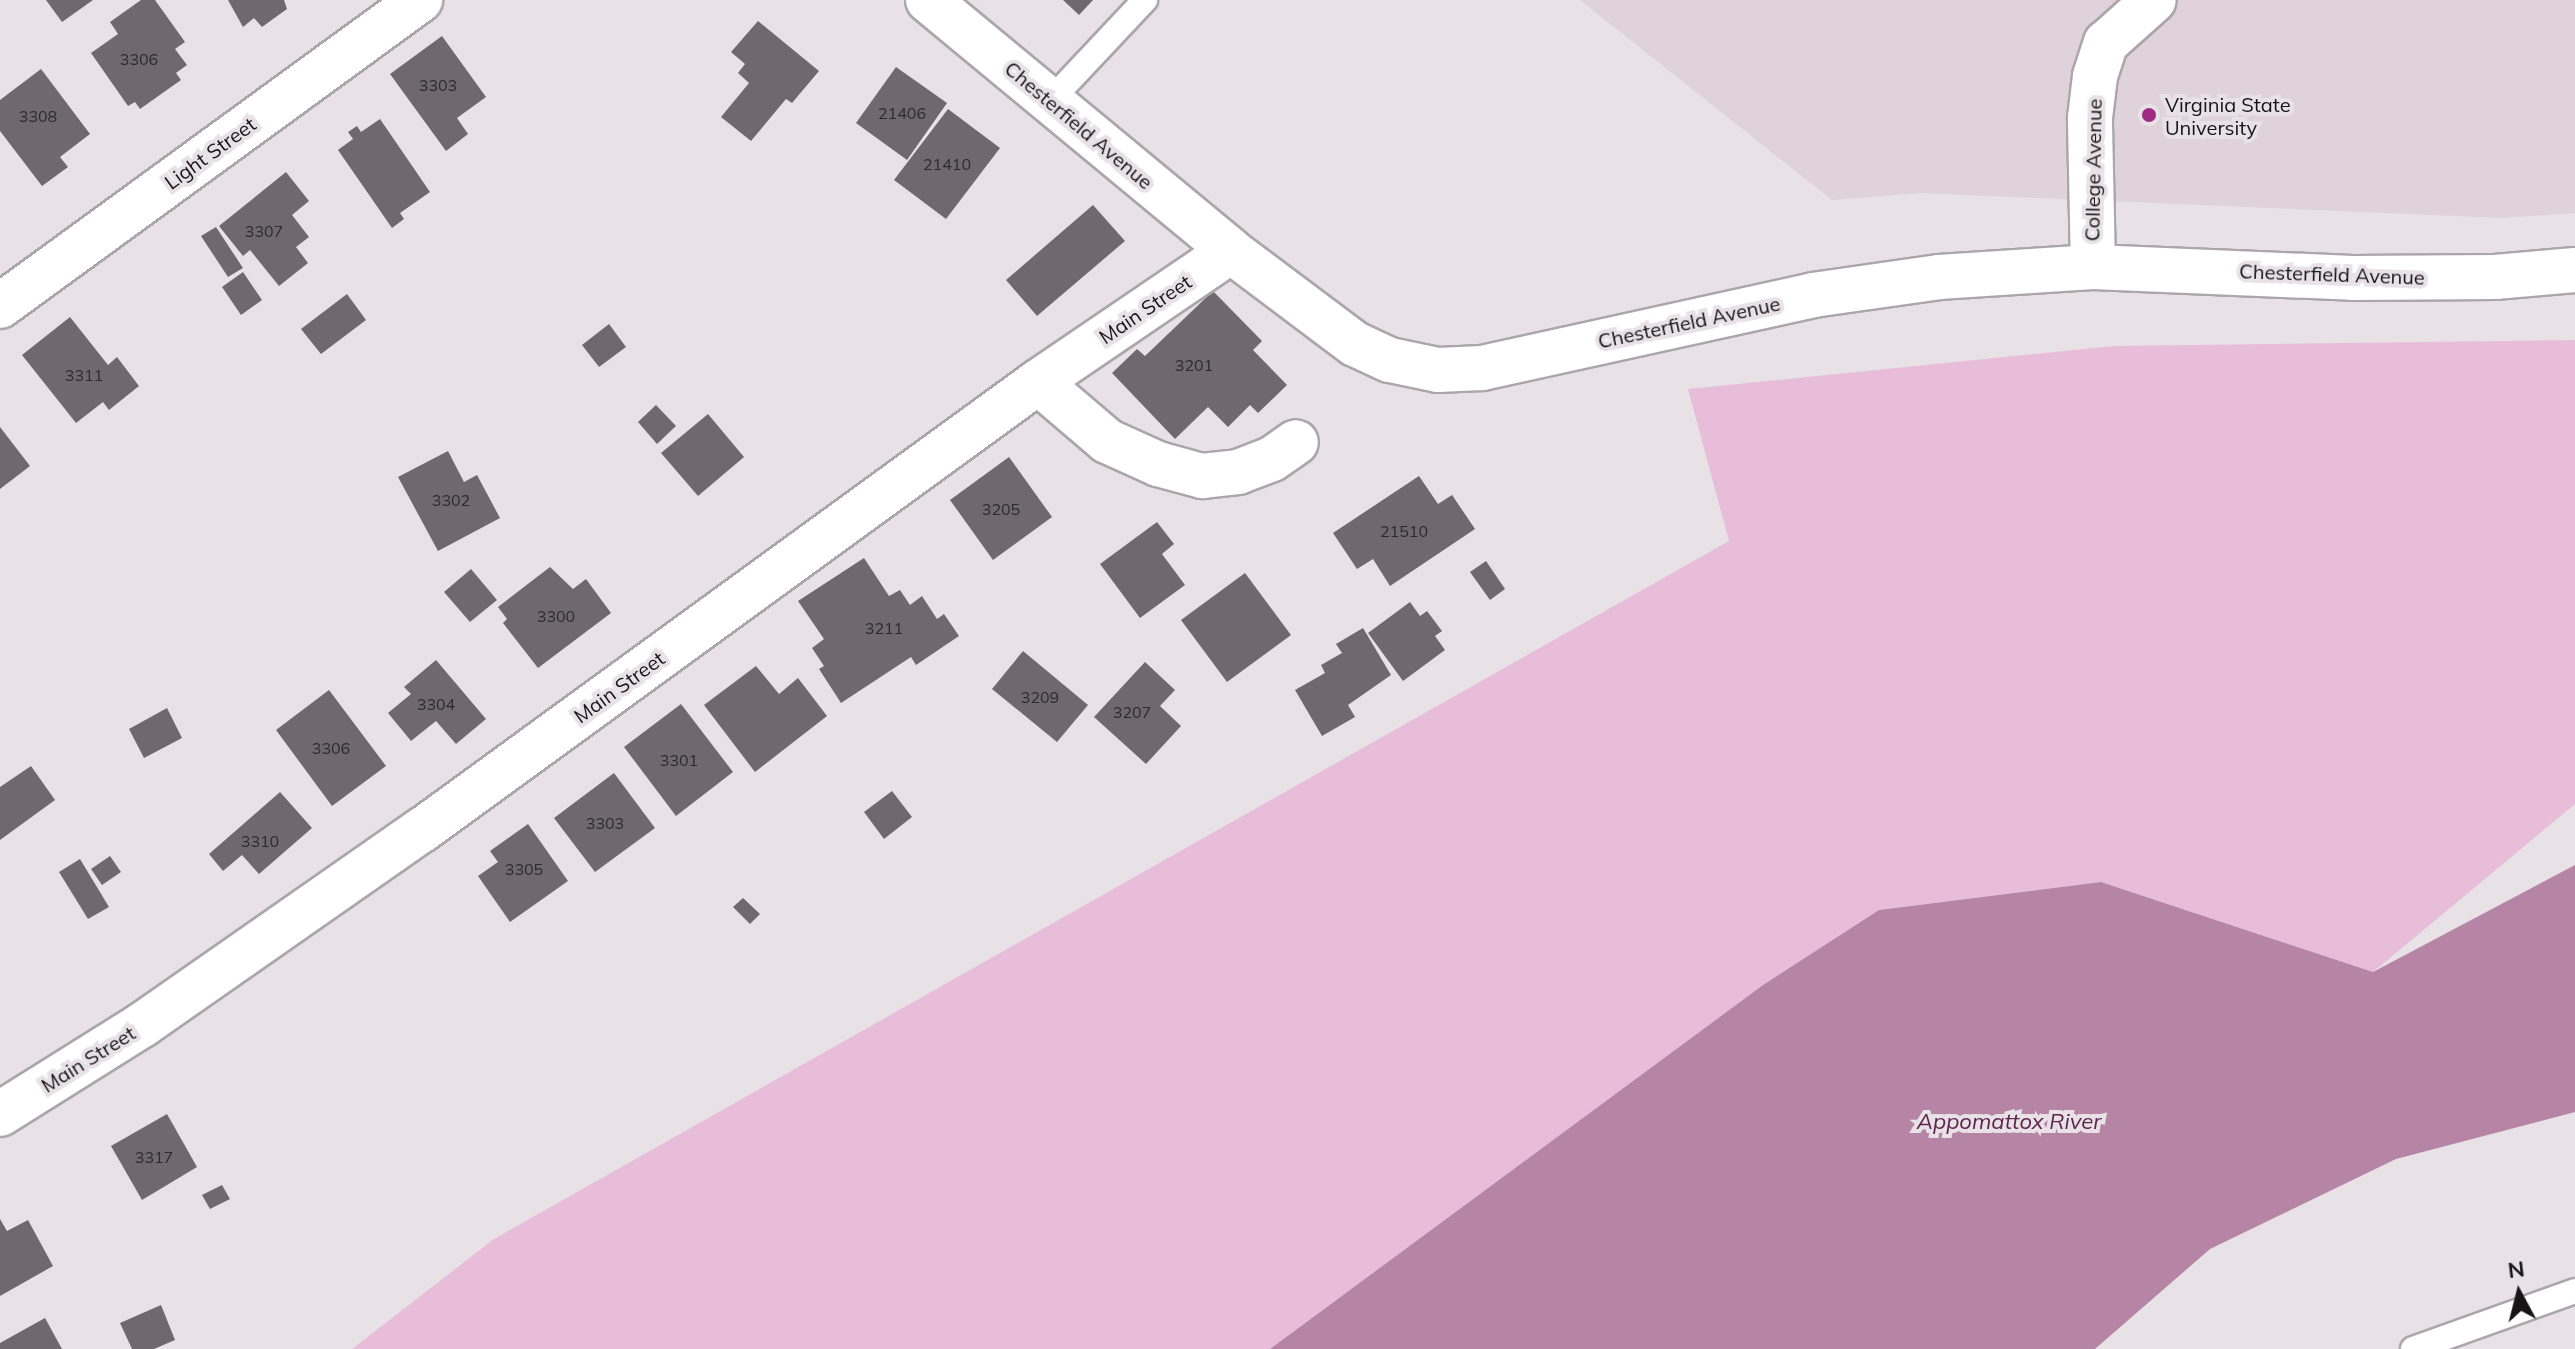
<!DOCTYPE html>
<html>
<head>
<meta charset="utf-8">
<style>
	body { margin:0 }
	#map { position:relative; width:2575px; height:1349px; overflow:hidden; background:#e8e2e6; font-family:Mulish,sans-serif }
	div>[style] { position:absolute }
	.built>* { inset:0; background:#dfd2da }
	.green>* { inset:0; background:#e7bdd9 }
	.water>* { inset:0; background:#b685a6 }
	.building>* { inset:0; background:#6f696d }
	.roads { filter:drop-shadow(2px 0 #aca6aa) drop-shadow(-2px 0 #aca6aa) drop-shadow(0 2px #aca6aa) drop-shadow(0 -2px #aca6aa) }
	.service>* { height:24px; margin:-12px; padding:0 12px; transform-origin:12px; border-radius:12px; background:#fff }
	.minor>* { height:44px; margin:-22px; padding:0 22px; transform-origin:22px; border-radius:22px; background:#fff }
	.secondary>* { height:44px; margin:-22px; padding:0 22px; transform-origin:22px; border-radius:22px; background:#fff }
	.dots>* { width:22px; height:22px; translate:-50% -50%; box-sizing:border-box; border:4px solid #e8e2e6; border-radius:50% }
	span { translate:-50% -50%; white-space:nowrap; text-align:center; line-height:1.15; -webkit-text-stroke:8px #e8e2e6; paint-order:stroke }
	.number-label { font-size:16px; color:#2c292b }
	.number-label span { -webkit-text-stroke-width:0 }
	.poi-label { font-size:20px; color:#161415 }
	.left { translate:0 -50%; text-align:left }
	.street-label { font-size:20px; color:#161415 }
	.water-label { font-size:22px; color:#602450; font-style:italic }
	.north { position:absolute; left:2479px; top:1253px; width:80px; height:80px; -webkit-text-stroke:6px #e8e2e6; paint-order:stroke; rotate:353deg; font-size:22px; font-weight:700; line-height:32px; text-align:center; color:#161415 }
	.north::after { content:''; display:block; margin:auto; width:28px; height:36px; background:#161415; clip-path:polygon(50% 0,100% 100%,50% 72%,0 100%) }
</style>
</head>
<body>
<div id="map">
	<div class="built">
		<div style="clip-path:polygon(1580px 0,2575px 0,2575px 213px,2502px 218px,1920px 193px,1832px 200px)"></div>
	</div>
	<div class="green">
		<div style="clip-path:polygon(2575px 340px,2575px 804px,2373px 972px,2101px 882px,1879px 910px,1763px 985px,1270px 1349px,352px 1349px,494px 1239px,1729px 541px,1688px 389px,2114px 346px)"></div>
	</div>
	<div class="water">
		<div style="clip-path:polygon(2575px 865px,2575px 1112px,2396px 1159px,2210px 1249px,2095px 1349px,1270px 1349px,1763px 985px,1879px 910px,2101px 882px,2373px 972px)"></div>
	</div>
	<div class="building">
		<div style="clip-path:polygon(46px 0,93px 0,62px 22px)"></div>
		<div style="clip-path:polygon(141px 0,155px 0,185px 42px,175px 49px,187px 65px,176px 73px,181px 80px,140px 109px,135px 102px,128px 106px,91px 53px,118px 34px,110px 22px)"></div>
		<div style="clip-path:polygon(228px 0,284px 0,287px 9px,262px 27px,254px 18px,243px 27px)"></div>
		<div style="clip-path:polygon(1063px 0,1093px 0,1079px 15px)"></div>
		<div style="clip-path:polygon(758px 21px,819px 71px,792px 103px,786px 99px,751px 141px,721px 117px,749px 83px,738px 73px,745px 64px,731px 52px)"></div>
		<div style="clip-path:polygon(442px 36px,486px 97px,457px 118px,468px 134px,446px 151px,390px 74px)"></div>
		<div style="clip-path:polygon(896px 67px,947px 103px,907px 160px,856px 123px)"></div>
		<div style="clip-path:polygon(41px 69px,90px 134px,60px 157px,68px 167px,42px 186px,0 131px,0 100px)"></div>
		<div style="clip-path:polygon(948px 109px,1000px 148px,946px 219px,894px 180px)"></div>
		<div style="clip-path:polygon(380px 119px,430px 192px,400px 213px,404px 219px,392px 228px,338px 150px,353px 139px,348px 132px,357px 126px,361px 132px)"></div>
		<div style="clip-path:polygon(286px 172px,309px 201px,292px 215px,309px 237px,296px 247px,308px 263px,279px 286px,250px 250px,243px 256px,219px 226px)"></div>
		<div style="clip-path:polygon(1093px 205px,1125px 241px,1037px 316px,1006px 280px)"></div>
		<div style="clip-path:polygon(216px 227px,243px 268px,228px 277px,201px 236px)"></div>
		<div style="clip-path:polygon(243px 272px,262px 300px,241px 315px,222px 287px)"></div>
		<div style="clip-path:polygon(1213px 291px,1262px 341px,1253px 350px,1287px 385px,1258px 413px,1250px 405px,1228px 427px,1208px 407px,1175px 439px,1112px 373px,1137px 349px,1145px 356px)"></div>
		<div style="clip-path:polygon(347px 294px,366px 320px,321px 354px,301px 329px)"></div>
		<div style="clip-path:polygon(70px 317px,108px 365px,117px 357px,139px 386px,109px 410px,103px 402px,76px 423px,22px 355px)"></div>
		<div style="clip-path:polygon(609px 324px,626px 347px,599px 367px,582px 345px)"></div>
		<div style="clip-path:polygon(656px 405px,676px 426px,657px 444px,638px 422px)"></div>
		<div style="clip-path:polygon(708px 414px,744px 457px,698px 496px,661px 453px)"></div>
		<div style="clip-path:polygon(0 427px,30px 466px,0 489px)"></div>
		<div style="clip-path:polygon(448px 451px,464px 482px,477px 475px,500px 518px,438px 551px,398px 477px)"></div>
		<div style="clip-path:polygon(1009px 457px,1052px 517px,993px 560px,950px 500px)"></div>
		<div style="clip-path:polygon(1419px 476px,1438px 504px,1452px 495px,1475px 529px,1390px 586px,1373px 559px,1357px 569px,1333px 533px)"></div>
		<div style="clip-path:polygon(1157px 522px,1174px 544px,1162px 554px,1185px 585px,1140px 618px,1100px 564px)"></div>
		<div style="clip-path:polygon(864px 558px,889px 596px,900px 590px,910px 605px,922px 596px,937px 619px,944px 614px,959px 636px,916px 665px,911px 657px,841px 703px,819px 669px,824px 666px,812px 648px,824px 639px,798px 601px)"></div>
		<div style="clip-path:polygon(1486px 561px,1505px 589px,1490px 600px,1470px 572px)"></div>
		<div style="clip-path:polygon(550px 567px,573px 589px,586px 579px,611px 613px,538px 668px,503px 623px,507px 619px,498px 607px)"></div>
		<div style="clip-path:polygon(471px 569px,497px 600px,470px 622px,444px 592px)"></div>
		<div style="clip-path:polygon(1245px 573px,1291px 635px,1227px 682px,1181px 620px)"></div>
		<div style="clip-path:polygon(1410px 602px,1420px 616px,1427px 611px,1442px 631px,1435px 636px,1445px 650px,1403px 681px,1368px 633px)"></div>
		<div style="clip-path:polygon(1363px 628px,1391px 675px,1348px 705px,1355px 717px,1322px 736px,1295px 690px,1325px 673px,1321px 665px,1342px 653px,1336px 644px)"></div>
		<div style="clip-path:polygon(1023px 651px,1088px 705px,1057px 742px,992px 689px)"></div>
		<div style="clip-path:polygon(436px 660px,486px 719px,456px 744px,436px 721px,411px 741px,388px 713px,411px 694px,404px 687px)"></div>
		<div style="clip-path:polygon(1145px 662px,1175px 690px,1160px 706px,1181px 726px,1146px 764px,1094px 717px)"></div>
		<div style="clip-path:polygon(756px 666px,779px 694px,798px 678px,827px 716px,755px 772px,704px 705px)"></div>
		<div style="clip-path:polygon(329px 690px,386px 766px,332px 806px,276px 730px)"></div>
		<div style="clip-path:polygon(681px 704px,733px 772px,676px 816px,624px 747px)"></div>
		<div style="clip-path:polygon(167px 708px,182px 738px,144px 758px,129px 729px)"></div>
		<div style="clip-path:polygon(31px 766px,55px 800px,0 840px,0 787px)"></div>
		<div style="clip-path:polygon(614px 773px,655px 828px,595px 872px,554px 818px)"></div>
		<div style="clip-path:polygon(892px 791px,912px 817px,884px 839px,864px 812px)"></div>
		<div style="clip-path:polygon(280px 792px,312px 828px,259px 874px,242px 855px,223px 871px,209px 854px)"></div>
		<div style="clip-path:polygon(528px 824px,568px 881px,510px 922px,478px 876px,498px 862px,490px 851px)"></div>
		<div style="clip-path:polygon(110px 856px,121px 872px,102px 885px,91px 869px)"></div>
		<div style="clip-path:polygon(80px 859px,109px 907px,88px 919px,59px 872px)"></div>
		<div style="clip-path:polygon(743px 898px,760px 914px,750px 924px,733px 907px)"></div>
		<div style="clip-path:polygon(167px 1114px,197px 1167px,142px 1200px,111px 1146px)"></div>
		<div style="clip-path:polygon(222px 1185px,230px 1199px,210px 1209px,202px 1195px)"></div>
		<div style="clip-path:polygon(0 1219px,7px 1231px,28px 1220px,53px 1266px,0 1296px)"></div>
		<div style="clip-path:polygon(161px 1305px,175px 1340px,154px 1349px,132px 1349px,120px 1323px)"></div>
		<div style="clip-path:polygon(45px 1318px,62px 1349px,0 1349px,0 1343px)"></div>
	</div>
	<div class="roads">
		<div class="service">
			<div style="left:1050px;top:101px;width:139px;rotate:-46.8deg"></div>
			<div style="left:2413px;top:1349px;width:172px;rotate:-19.7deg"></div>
		</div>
		<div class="minor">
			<div style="left:2093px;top:267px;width:149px;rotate:-91.2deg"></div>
			<div style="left:2090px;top:118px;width:42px;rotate:-83.2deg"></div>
			<div style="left:2095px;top:76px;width:35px;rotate:-72deg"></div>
			<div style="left:2106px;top:43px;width:64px;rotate:-41.9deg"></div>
			<div style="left:0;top:306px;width:520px;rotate:-36.08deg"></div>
			<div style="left:1038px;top:382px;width:91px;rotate:40.5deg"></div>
			<div style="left:1107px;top:441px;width:56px;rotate:24.3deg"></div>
			<div style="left:1158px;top:464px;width:46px;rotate:15.3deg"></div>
			<div style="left:1202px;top:476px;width:36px;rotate:-6deg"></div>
			<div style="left:1238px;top:472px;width:36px;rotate:-21deg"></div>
			<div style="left:1272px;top:459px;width:29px;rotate:-35deg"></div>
			<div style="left:0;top:1114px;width:168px;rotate:-32.1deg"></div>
			<div style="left:142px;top:1025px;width:341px;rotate:-34.9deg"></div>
			<div style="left:422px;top:830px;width:762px;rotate:-36.03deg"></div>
			<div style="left:1038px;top:382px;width:233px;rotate:-34.2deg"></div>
		</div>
		<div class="secondary">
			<div style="left:928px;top:0;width:393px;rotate:39.6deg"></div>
			<div style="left:1231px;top:251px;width:155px;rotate:36.9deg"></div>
			<div style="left:1355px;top:344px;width:38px;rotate:25deg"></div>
			<div style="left:1390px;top:360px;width:49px;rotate:11.8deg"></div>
			<div style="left:1438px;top:370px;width:44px;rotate:-2.6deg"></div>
			<div style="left:1482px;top:368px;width:339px;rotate:-12.4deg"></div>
			<div style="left:1813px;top:295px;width:127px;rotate:-8.1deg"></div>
			<div style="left:1939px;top:277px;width:154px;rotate:-3.7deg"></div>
			<div style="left:2093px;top:267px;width:260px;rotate:2.4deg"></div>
			<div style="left:2353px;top:278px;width:142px;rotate:-0.4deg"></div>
			<div style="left:2495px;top:277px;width:80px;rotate:-5deg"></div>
		</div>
	</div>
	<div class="dots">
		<div style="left:2149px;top:115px;background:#9f2a84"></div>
	</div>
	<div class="number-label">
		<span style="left:139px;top:59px">3306</span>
		<span style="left:438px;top:85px">3303</span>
		<span style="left:902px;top:113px">21406</span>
		<span style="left:38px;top:116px">3308</span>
		<span style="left:947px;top:164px">21410</span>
		<span style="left:264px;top:231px">3307</span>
		<span style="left:1194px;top:365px">3201</span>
		<span style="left:84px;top:375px">3311</span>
		<span style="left:451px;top:500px">3302</span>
		<span style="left:1001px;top:509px">3205</span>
		<span style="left:1404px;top:531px">21510</span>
		<span style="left:556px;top:616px">3300</span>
		<span style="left:884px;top:628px">3211</span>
		<span style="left:1040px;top:697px">3209</span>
		<span style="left:436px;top:704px">3304</span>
		<span style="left:1132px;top:712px">3207</span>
		<span style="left:331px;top:748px">3306</span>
		<span style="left:679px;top:760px">3301</span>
		<span style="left:605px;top:823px">3303</span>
		<span style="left:260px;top:841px">3310</span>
		<span style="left:524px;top:869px">3305</span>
		<span style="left:154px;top:1157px">3317</span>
	</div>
	<div class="poi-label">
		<span class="left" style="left:2165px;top:116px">Virginia State<br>University</span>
	</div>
	<div class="street-label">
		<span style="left:1079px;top:125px;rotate:40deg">Chesterfield Avenue</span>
		<span style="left:210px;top:153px;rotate:-36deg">Light Street</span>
		<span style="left:2093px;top:170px;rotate:-89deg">College Avenue</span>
		<span style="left:2332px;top:274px;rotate:2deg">Chesterfield Avenue</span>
		<span style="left:1145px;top:309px;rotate:-34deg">Main Street</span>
		<span style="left:1689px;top:322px;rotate:-12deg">Chesterfield Avenue</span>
		<span style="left:619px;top:687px;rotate:-36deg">Main Street</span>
		<span style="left:88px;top:1059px;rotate:-32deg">Main Street</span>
	</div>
	<div class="water-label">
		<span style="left:2009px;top:1122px">Appomattox River</span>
	</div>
	<div class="north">N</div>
</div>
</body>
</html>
